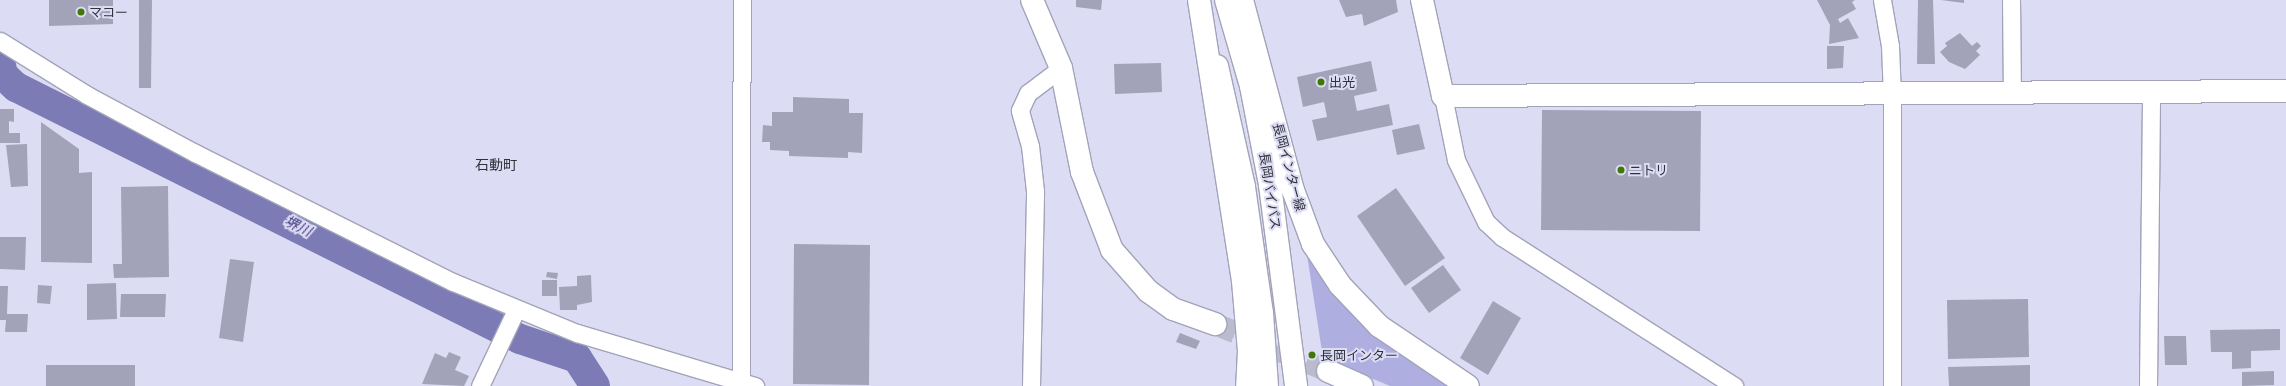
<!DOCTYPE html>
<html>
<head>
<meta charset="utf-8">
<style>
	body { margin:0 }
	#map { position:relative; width:2286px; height:386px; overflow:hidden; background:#dcddf4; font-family:"Exo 2","Noto Sans JP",sans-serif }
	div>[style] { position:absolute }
	.green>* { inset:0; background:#aeafe0 }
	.river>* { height:30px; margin:-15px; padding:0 15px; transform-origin:15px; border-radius:15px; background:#7c7bb5 }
	.building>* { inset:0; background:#a2a3b9 }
	.tertiary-tunnel>* { height:22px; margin-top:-11px; transform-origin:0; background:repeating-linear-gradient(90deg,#babbcf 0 22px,transparent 0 33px) }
	.roads { filter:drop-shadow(1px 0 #a2a3b9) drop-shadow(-1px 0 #a2a3b9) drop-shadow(0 1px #a2a3b9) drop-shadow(0 -1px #a2a3b9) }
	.minor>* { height:17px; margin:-8.5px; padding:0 8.5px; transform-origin:8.5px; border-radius:8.5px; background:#fff }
	.tertiary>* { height:22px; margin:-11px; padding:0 11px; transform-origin:11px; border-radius:11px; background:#fff }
	.primary>* { height:22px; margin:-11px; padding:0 11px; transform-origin:11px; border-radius:11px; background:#fff }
	.trunk>* { height:22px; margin:-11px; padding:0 11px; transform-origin:11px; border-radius:11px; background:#fff }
	.motorway>* { height:22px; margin:-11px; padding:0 11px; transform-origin:11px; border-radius:11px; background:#fff }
	.dots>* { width:11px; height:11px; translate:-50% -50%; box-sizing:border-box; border:2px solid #dcddf4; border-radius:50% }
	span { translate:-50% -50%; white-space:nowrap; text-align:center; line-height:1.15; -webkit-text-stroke:4px #dcddf4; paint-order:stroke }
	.poi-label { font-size:13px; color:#31313a }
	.left { translate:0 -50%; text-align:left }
	.street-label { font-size:13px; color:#31313a }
	.neighbourhood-label { font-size:14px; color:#31313a }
	.water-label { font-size:14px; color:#3b347b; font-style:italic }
</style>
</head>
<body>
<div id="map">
	<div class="green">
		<div style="clip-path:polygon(1307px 255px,1362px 325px,1455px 386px,1390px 386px,1323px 358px)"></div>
	</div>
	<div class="river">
		<div style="left:1px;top:65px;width:10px;rotate:79deg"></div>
		<div style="left:3px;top:75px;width:18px;rotate:43deg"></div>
		<div style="left:16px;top:87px;width:563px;rotate:26.57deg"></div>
		<div style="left:520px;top:339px;width:60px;rotate:18.4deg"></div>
		<div style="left:577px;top:358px;width:33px;rotate:57deg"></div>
	</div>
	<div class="building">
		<div style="clip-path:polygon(49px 0,113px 0,113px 24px,49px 26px)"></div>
		<div style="clip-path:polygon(139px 0,152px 0,151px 88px,139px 88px)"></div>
		<div style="clip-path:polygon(1076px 0,1102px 0,1101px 10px,1076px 7px)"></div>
		<div style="clip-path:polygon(1339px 0,1396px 0,1398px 12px,1364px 26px,1362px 14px,1346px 17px)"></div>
		<div style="clip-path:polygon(1817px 0,1855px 0,1852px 2px,1856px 9px,1838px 19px,1840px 23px,1848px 18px,1859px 38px,1829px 44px,1830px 25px)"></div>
		<div style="clip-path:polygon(1918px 0,1933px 0,1935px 64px,1917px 64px)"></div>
		<div style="clip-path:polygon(1941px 0,1964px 0,1964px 3px)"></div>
		<div style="clip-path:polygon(1960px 33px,1972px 46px,1977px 42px,1981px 46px,1976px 51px,1980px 55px,1965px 69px,1949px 62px,1940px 52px,1947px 46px,1945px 43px)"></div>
		<div style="clip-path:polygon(1827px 46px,1844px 46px,1843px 68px,1827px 69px)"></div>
		<div style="clip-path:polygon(1371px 61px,1377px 91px,1354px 96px,1357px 111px,1389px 104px,1393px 125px,1317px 141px,1312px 120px,1327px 117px,1324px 102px,1303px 107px,1297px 77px)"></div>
		<div style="clip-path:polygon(1161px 63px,1162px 92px,1115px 94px,1114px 64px)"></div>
		<div style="clip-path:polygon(793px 97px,849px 99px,849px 113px,863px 113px,862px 153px,848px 152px,848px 158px,789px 156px,789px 151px,770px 150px,770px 142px,762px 142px,763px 125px,772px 126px,772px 112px,793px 112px)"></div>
		<div style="clip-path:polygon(0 109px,14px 109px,14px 122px,9px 121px,9px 133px,20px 133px,20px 143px,0 143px)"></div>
		<div style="clip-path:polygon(1542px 110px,1701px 111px,1700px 231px,1541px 230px)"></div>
		<div style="clip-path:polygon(41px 122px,79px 149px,79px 173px,92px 172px,92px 263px,41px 262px)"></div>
		<div style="clip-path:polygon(1419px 124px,1425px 149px,1397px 155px,1392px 130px)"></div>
		<div style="clip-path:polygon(27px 144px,28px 186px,11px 187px,6px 145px)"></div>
		<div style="clip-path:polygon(168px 186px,169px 277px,114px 278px,113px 264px,122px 264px,121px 187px)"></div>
		<div style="clip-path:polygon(1396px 188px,1445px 258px,1405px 286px,1357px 216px)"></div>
		<div style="clip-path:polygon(0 237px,26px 237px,25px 270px,0 269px)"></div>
		<div style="clip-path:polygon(794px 244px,870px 245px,869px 385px,793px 384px)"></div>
		<div style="clip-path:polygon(230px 259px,254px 262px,243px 342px,219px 338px)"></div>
		<div style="clip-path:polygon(1443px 265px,1461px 290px,1429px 313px,1411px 288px)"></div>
		<div style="clip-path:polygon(547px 272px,558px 273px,557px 279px,546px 277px)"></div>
		<div style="clip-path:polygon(591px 275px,592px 302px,577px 305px,577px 310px,560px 310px,559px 287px,577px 286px,577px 276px)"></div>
		<div style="clip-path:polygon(542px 280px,557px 280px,557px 296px,542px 296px)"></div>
		<div style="clip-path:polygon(116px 283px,117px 319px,87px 320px,87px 284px)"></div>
		<div style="clip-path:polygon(38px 285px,52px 286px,50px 304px,37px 303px)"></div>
		<div style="clip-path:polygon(0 286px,8px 286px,7px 314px,28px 314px,27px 332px,5px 332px,6px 320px,0 320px)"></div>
		<div style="clip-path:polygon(121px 294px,166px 294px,165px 317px,120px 317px)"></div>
		<div style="clip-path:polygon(2028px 299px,2029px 357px,1948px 359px,1947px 300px)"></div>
		<div style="clip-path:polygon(1493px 301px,1521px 318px,1488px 375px,1460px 358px)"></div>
		<div style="clip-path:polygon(2280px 329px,2280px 350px,2251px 351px,2251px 368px,2232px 369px,2232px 352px,2211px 352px,2210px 330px)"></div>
		<div style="clip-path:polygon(1180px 333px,1200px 341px,1196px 349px,1176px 342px)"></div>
		<div style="clip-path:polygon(2164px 336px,2186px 336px,2187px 365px,2165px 365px)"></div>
		<div style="clip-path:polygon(449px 352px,461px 357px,455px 370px,469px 376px,464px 386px,422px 384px,435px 353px,446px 358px)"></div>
		<div style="clip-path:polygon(46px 365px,135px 365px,135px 386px,46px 386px)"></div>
		<div style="clip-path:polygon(2030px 365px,2030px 386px,1949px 386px,1948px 367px)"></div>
		<div style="clip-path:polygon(2274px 371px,2274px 385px,2242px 386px,2242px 372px)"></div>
	</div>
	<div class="tertiary-tunnel">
		<div style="left:1215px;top:324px;width:122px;rotate:22.6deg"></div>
	</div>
	<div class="roads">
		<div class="minor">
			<div style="left:1882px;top:0;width:47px;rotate:80.1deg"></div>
			<div style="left:1890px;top:46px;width:49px;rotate:87.7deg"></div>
			<div style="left:1892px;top:95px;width:291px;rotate:90deg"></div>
			<div style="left:2011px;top:0;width:93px;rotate:89.4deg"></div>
			<div style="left:0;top:41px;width:102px;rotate:31.8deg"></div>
			<div style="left:87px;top:95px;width:123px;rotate:28.2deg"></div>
			<div style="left:195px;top:153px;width:288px;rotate:26.6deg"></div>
			<div style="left:453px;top:282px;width:134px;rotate:22.4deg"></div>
			<div style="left:577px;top:333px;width:186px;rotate:16.6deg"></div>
			<div style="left:1443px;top:96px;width:65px;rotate:78.5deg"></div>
			<div style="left:1456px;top:160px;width:69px;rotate:64.2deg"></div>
			<div style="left:1486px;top:222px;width:22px;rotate:43deg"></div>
			<div style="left:1502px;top:237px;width:276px;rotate:32.7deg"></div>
			<div style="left:741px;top:382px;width:382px;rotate:-89.9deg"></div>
			<div style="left:480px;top:386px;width:84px;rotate:-64.7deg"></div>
			<div style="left:1031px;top:386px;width:195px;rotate:-88.8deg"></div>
			<div style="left:1035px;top:191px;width:45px;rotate:-96.3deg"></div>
			<div style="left:1030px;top:146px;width:37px;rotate:-106deg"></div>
			<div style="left:1020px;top:110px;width:19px;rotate:-65deg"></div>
			<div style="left:1028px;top:93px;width:41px;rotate:-37.1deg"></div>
			<div style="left:2148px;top:386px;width:294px;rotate:-89.4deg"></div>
		</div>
		<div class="tertiary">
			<div style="left:1032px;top:0;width:74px;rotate:66.9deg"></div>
			<div style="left:1061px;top:68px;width:106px;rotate:78.6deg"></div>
			<div style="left:1082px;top:172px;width:84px;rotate:69deg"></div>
			<div style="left:1112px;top:250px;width:55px;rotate:48.7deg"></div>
			<div style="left:1148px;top:291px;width:31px;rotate:36deg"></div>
			<div style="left:1173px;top:309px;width:45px;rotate:19.7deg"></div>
			<div style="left:1422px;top:0;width:98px;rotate:77.7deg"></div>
			<div style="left:1443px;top:96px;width:843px;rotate:-0.34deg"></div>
			<div style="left:1328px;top:371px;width:37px;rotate:24deg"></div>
		</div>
		<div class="primary">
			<div style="left:1242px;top:0;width:197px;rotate:75deg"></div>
			<div style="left:1293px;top:190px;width:58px;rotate:69.7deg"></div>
			<div style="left:1313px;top:244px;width:49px;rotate:56.6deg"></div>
			<div style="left:1340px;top:285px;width:57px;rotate:46.4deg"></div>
			<div style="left:1379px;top:326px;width:107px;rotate:34deg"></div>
		</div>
		<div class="trunk">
			<div style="left:1226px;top:0;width:90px;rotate:73.8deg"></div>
			<div style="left:1251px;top:86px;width:101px;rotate:79.1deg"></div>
			<div style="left:1270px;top:185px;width:203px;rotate:82.6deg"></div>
			<div style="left:1217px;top:66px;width:124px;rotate:77.4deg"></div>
			<div style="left:1244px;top:187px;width:127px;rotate:81.9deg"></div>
			<div style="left:1262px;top:313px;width:73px;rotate:86.1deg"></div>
		</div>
		<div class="motorway">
			<div style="left:1199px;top:0;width:284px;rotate:81.1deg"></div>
			<div style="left:1243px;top:281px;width:70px;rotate:85.1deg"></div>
			<div style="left:1249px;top:351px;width:35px;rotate:93deg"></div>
		</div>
	</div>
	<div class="dots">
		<div style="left:81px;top:12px;background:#417704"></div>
		<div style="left:1321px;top:82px;background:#417704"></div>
		<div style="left:1621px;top:170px;background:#417704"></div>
		<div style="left:1312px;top:355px;background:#417704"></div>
	</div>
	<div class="poi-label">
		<span class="left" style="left:89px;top:12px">マコー</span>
		<span class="left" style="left:1329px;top:82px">出光</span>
		<span class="left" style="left:1629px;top:170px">ニトリ</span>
		<span class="left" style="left:1320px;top:355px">長岡インター</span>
	</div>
	<div class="street-label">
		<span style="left:1289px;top:167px;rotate:75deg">長岡インター線</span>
		<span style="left:1270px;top:191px;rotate:81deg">長岡バイパス</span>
	</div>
	<div class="neighbourhood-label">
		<span style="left:496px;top:165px">石動町</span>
	</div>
	<div class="water-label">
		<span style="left:298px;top:226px;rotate:27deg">堺川</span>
	</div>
</div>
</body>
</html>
